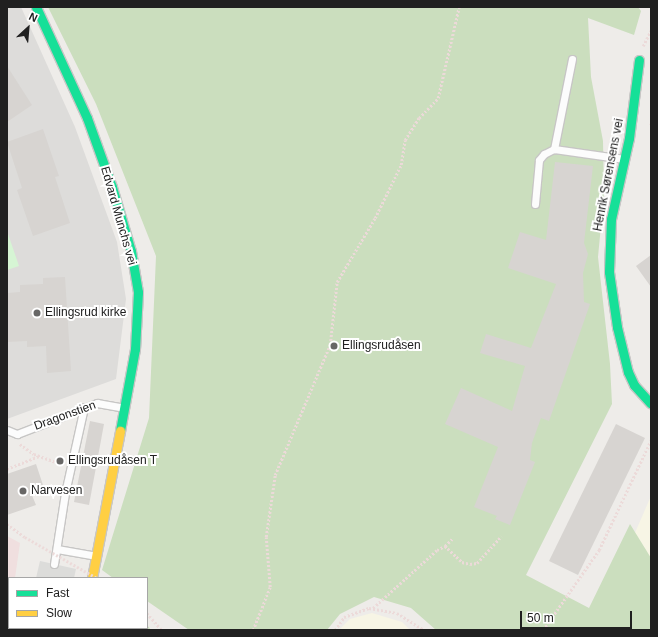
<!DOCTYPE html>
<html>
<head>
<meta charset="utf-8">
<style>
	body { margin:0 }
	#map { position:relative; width:658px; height:637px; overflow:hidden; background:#eeece9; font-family:Helvetica,sans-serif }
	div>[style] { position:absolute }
	.residential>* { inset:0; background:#dddcda }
	.commercial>* { inset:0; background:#f0dfdf }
	.education>* { inset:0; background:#f7f5e5 }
	.religious>* { inset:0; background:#dcdcda }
	.forest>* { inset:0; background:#cbdebe }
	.park>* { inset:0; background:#d6f5d4 }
	.building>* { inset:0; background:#d7d4d1 }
	.path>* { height:2.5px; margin-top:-1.25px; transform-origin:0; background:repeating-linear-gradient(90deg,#ecdad9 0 2px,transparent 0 4px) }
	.roads { filter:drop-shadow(1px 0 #c7c6c5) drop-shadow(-1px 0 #c7c6c5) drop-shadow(0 1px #c7c6c5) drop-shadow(0 -1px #c7c6c5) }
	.lane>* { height:7px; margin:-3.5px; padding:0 3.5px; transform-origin:3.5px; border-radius:3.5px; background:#fcfcfc }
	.street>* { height:13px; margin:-6.5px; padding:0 6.5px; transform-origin:6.5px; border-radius:6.5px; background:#fcfcfc }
	.fast>* { height:9px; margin:-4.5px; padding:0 4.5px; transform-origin:4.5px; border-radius:4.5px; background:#16e098 }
	.slow>* { height:9px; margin:-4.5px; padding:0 4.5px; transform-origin:4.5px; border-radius:4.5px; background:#ffcf43 }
	.path-bridge>* { height:2.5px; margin-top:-1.25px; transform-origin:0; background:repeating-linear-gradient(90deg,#ecdad9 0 2px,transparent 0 4px) }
	.dots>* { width:11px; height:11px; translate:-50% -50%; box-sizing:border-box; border:2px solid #fff; border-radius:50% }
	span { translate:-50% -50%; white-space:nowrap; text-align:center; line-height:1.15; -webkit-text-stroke:4px #fff; paint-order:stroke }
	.street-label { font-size:12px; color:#202020 }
	.poi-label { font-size:12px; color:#202020 }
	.left { translate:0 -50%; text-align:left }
	.frame { position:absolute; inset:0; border:8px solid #202020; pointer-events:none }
	.legend { position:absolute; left:8px; top:577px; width:140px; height:52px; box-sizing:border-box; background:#fff; border:1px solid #a6a6a6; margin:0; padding:5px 7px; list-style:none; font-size:12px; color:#202020 }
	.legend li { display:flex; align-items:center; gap:8px; height:20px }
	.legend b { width:20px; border:1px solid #a6a6a6 }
	.north { position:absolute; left:8px; top:8px; width:40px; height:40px; -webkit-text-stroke:3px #fff; paint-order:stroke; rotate:26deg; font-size:11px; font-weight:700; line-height:16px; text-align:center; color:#202020 }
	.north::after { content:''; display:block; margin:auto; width:14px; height:18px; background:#202020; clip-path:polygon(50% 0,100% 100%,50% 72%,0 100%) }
	.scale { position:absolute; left:520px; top:611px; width:112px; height:18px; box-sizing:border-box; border:2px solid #202020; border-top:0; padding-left:5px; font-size:12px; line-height:14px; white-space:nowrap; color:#202020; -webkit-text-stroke:3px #fff; paint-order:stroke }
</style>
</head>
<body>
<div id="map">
	<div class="residential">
		<div style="clip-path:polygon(7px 7px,21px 7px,75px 127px,117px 242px,126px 299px,116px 379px,7px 419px)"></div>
	</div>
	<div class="commercial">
		<div style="clip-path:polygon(7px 536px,20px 543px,15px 578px,9px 578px,7px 593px)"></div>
	</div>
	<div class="education">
		<div style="clip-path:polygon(651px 496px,651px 571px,624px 558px)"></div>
		<div style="clip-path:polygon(372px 613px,402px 622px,410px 630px,339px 630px,350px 619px)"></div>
	</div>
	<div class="religious">
		<div style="clip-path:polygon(40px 561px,76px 569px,74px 578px,36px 578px)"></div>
	</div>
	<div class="forest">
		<div style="clip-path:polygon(48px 7px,638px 7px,641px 11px,634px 35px,588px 18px,591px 77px,603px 141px,604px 194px,598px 257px,610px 364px,612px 404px,526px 575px,589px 608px,630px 524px,651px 558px,651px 630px,436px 630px,411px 608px,374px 597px,340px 614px,327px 630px,189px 630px,147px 601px,147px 578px,113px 578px,102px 570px,149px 418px,156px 256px,96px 104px)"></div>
		<div style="clip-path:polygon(147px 625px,151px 630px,90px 630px,147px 628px)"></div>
	</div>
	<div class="park">
		<div style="clip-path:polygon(7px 231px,19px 266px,7px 270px)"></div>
	</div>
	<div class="building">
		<div style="clip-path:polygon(7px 66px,32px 105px,7px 122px)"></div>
		<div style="clip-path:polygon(43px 129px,59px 176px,55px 177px,70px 223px,33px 236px,17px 190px,22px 188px,7px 142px)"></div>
		<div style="clip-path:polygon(555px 162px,593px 166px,584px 243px,588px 254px,583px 273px,584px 302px,590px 304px,549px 421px,541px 418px,532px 443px,530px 460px,535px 462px,510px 525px,495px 519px,497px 516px,474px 507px,498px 447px,445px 424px,461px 388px,512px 411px,525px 366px,480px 353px,486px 334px,531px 348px,556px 284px,508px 268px,520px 232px,546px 240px)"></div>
		<div style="clip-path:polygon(651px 255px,651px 287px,636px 266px)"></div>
		<div style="clip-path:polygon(65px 277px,71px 371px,47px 373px,46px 346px,27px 347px,27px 341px,7px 342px,7px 293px,20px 292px,20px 285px,43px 284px,43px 278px)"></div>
		<div style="clip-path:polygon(90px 421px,104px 424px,89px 505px,74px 502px)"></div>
		<div style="clip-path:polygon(616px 424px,645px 438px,578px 575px,549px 561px)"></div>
		<div style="clip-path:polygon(36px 464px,44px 488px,31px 493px,36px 505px,7px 515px,7px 474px)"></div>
	</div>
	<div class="path">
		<div style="left:643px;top:46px;width:18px;rotate:-63deg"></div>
		<div style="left:650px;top:125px;width:1px;rotate:-45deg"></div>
		<div style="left:20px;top:444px;width:17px;rotate:36deg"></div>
		<div style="left:34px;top:454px;width:27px;rotate:20deg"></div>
		<div style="left:7px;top:469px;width:35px;rotate:-22deg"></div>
		<div style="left:7px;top:524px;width:22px;rotate:36deg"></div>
		<div style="left:445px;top:546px;width:11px;rotate:-45deg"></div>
		<div style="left:373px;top:608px;width:86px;rotate:-42.2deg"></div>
		<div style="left:437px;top:550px;width:9px;rotate:-27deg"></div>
		<div style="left:445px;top:546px;width:23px;rotate:43deg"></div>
		<div style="left:462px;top:562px;width:8px;rotate:14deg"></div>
		<div style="left:470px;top:564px;width:7px;rotate:-8deg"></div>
		<div style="left:477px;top:563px;width:36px;rotate:-48deg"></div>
		<div style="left:147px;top:613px;width:23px;rotate:49deg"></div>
		<div style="left:253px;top:630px;width:46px;rotate:-68.4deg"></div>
		<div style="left:270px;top:587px;width:50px;rotate:-94.6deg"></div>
		<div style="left:266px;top:537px;width:63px;rotate:-81.7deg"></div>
		<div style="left:275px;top:475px;width:141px;rotate:-67.1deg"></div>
		<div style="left:330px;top:345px;width:63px;rotate:-83.7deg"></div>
		<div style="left:337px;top:282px;width:74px;rotate:-59.3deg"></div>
		<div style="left:375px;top:218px;width:59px;rotate:-63.9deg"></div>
		<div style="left:401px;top:165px;width:25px;rotate:-81deg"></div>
		<div style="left:405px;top:140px;width:26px;rotate:-58deg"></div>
		<div style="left:419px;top:118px;width:28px;rotate:-46deg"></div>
		<div style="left:438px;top:98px;width:93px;rotate:-77deg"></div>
		<div style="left:335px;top:630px;width:16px;rotate:-55deg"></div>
		<div style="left:344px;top:617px;width:27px;rotate:-20deg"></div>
		<div style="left:369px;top:608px;width:28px;rotate:10deg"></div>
		<div style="left:397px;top:613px;width:32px;rotate:32deg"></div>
		<div style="left:543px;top:630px;width:98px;rotate:-55deg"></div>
		<div style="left:599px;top:550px;width:122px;rotate:-64.7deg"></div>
	</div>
	<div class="roads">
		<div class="lane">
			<div style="left:572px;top:59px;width:92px;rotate:101.3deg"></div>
			<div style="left:554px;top:149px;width:71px;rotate:8.1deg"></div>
			<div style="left:535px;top:204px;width:44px;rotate:-84.8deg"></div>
			<div style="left:539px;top:160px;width:8px;rotate:-50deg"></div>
			<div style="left:544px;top:154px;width:11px;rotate:-27deg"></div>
			<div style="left:7px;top:430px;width:11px;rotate:22deg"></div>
			<div style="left:17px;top:434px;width:86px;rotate:-21.2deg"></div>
			<div style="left:97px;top:403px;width:27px;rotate:10deg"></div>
			<div style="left:57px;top:549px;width:39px;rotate:10deg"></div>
			<div style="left:54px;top:564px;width:72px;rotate:-81.2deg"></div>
			<div style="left:65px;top:493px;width:88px;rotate:-77.5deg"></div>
			<div style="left:44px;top:630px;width:2px;rotate:-63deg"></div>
		</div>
		<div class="street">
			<div style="left:82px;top:630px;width:2px;rotate:-90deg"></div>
		</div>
		<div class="fast">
			<div style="left:36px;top:7px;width:122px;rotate:65.3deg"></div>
			<div style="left:87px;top:118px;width:73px;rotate:70.1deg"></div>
			<div style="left:112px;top:187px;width:67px;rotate:73.5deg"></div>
			<div style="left:131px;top:251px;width:42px;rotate:80.3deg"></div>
			<div style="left:138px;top:292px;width:57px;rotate:93deg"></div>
			<div style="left:135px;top:349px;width:83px;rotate:100.4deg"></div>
			<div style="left:639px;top:60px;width:79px;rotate:97.3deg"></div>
			<div style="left:629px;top:138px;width:83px;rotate:102.5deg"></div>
			<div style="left:611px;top:219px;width:53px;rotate:92.2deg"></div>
			<div style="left:609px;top:272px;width:56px;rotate:81.7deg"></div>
			<div style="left:617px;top:327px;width:46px;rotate:76.3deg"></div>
			<div style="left:628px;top:372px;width:14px;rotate:65deg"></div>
			<div style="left:634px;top:385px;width:25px;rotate:48deg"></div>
		</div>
		<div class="slow">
			<div style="left:92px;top:578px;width:150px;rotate:-79.2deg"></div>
		</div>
	</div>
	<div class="path-bridge">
		<div style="left:25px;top:537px;width:83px;rotate:29.7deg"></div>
	</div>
	<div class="dots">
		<div style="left:37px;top:313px;background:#686766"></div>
		<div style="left:334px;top:346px;background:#686766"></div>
		<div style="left:60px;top:461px;background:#686766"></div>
		<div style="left:23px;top:491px;background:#686766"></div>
	</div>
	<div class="street-label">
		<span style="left:609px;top:175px;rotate:-79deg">Henrik Sørensens vei</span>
		<span style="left:118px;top:216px;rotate:74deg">Edvard Munchs vei</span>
		<span style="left:65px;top:416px;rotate:-20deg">Dragonstien</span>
	</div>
	<div class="poi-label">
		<span class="left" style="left:45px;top:313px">Ellingsrud kirke</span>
		<span class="left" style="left:342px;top:346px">Ellingsrudåsen</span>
		<span class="left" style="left:68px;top:461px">Ellingsrudåsen T</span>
		<span class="left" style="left:31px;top:491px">Narvesen</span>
	</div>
	<div class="frame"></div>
	<ul class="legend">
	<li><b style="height:5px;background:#16e098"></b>Fast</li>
	<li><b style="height:5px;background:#ffcf43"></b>Slow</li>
	</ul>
	<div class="north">N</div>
	<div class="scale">50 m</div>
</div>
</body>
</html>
